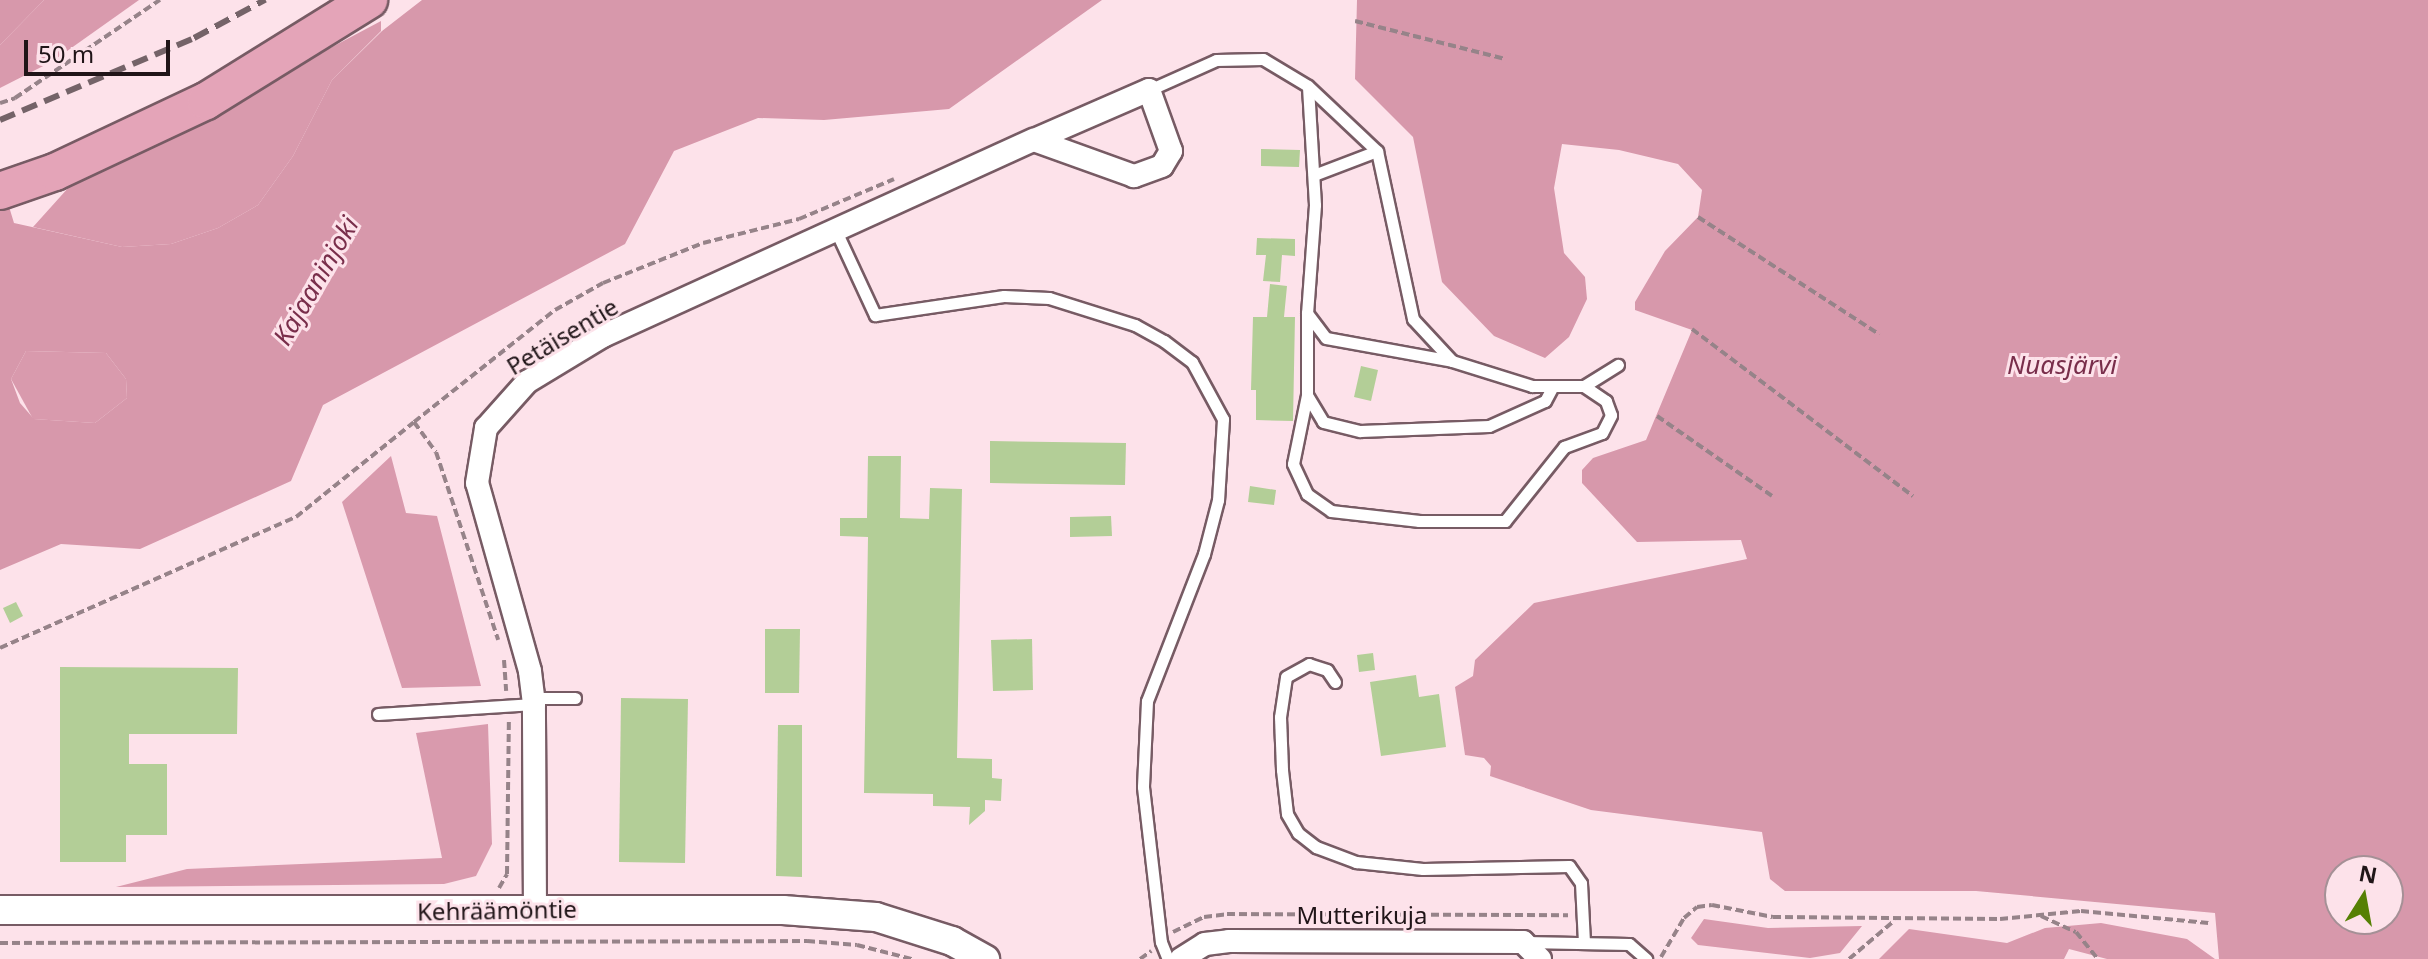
<!DOCTYPE html>
<html>
<head>
<meta charset="utf-8">
<style>
	body { margin:0 }
	#map { position:relative; width:2428px; height:959px; overflow:hidden; background:#fde2ea; font-family:"Noto Sans",sans-serif }
	div>[style] { position:absolute }
	.forest>* { inset:0; background:#d99aad }
	.water>* { inset:0; background:#d798ab }
	.building>* { inset:0; background:#b3ce97 }
	.path>* { height:4px; margin-top:-2px; transform-origin:0; background:repeating-linear-gradient(90deg,#968389 0 8px,transparent 0 12px) }
	.roads { filter:drop-shadow(2px 0 #775b64) drop-shadow(-2px 0 #775b64) drop-shadow(0 2px #775b64) drop-shadow(0 -2px #775b64) }
	.service>* { height:11px; margin:-5.5px; padding:0 5.5px; transform-origin:5.5px; border-radius:5.5px; background:#fff }
	.minor>* { height:22px; margin:-11px; padding:0 11px; transform-origin:11px; border-radius:11px; background:#fff }
	.tertiary>* { height:28px; margin:-14px; padding:0 14px; transform-origin:14px; border-radius:14px; background:#fff }
	.trunk>* { height:36px; margin:-18px; padding:0 18px; transform-origin:18px; border-radius:18px; background:#e4a4b8 }
	.rail>* { height:6px; margin-top:-3px; transform-origin:0; background:repeating-linear-gradient(90deg,#746368 0 16px,transparent 0 24px) }
	span { translate:-50% -50%; white-space:nowrap; text-align:center; line-height:1.15; -webkit-text-stroke:6px #fde2ea; paint-order:stroke }
	.street-label { font-size:24px; color:#201518 }
	.water-label { font-size:26px; color:#792e4b; font-style:italic }
	.north { position:absolute; left:2324px; top:855px; width:80px; height:80px; box-sizing:border-box; background:#fde2ea; border:2px solid #a59096; border-radius:50%; rotate:11deg; font-size:22px; font-weight:700; line-height:32px; text-align:center; color:#201518 }
	.north::after { content:''; display:block; margin:auto; width:28px; height:36px; background:#568004; clip-path:polygon(50% 0,100% 100%,50% 72%,0 100%) }
	.scale { position:absolute; left:24px; top:40px; width:146px; height:36px; box-sizing:border-box; border:4px solid #201518; border-top:0; padding-left:10px; font-size:24px; line-height:28px; white-space:nowrap; color:#201518; -webkit-text-stroke:6px #fde2ea; paint-order:stroke }
</style>
</head>
<body>
<div id="map">
	<div class="forest">
		<div style="clip-path:polygon(44px 0,139px 0,53px 61px,0 88px,0 45px)"></div>
		<div style="clip-path:polygon(381px 21px,381px 31px,332px 80px,293px 156px,258px 205px,218px 228px,171px 244px,122px 247px,33px 227px,69px 187px)"></div>
		<div style="clip-path:polygon(26px 351px,106px 353px,126px 379px,127px 398px,95px 423px,33px 419px,11px 379px)"></div>
		<div style="clip-path:polygon(391px 456px,406px 513px,437px 516px,481px 686px,402px 688px,342px 502px)"></div>
		<div style="clip-path:polygon(488px 724px,492px 844px,476px 876px,444px 884px,116px 887px,187px 869px,442px 858px,416px 733px)"></div>
		<div style="clip-path:polygon(1704px 919px,1768px 928px,1862px 926px,1840px 953px,1810px 958px,1698px 945px,1691px 938px)"></div>
		<div style="clip-path:polygon(2101px 923px,2187px 939px,2215px 959px,2107px 959px,2069px 949px,2064px 959px,1879px 959px,1909px 929px,2007px 943px,2045px 928px)"></div>
	</div>
	<div class="water">
		<div style="clip-path:polygon(0 0,44px 0,0 45px)"></div>
		<div style="clip-path:polygon(evenodd,422px 0,1102px 0,949px 109px,824px 120px,758px 118px,674px 151px,625px 244px,323px 405px,291px 481px,140px 549px,61px 544px,0 570px,0 177px,14px 223px,122px 247px,171px 244px,218px 228px,258px 205px,293px 156px,332px 80px,382px 31px,422px 0,26px 351px,106px 353px,126px 379px,127px 398px,95px 423px,34px 419px,20px 403px,11px 379px,26px 351px)"></div>
		<div style="clip-path:polygon(evenodd,1357px 0,2428px 0,2428px 959px,2219px 959px,2215px 913px,1976px 891px,1785px 891px,1770px 879px,1762px 832px,1591px 810px,1490px 776px,1491px 766px,1484px 758px,1465px 755px,1455px 687px,1473px 676px,1475px 660px,1534px 603px,1747px 559px,1741px 540px,1637px 542px,1582px 483px,1582px 470px,1593px 458px,1646px 440px,1692px 330px,1635px 310px,1635px 302px,1665px 251px,1698px 217px,1702px 190px,1678px 164px,1619px 150px,1562px 144px,1554px 188px,1564px 253px,1585px 277px,1587px 299px,1569px 337px,1545px 358px,1494px 336px,1442px 282px,1413px 137px,1355px 79px,1357px 0,2340px 871px,2388px 871px,2388px 919px,2340px 919px,2340px 871px)"></div>
	</div>
	<div class="building">
		<div style="clip-path:polygon(1261px 149px,1300px 150px,1299px 167px,1261px 166px)"></div>
		<div style="clip-path:polygon(1257px 238px,1295px 239px,1295px 256px,1282px 255px,1280px 282px,1263px 281px,1266px 255px,1256px 255px)"></div>
		<div style="clip-path:polygon(1270px 284px,1287px 286px,1284px 317px,1295px 317px,1293px 421px,1256px 420px,1256px 390px,1251px 390px,1253px 317px,1267px 317px)"></div>
		<div style="clip-path:polygon(1361px 366px,1378px 370px,1371px 401px,1354px 397px)"></div>
		<div style="clip-path:polygon(990px 441px,1126px 443px,1125px 485px,990px 483px)"></div>
		<div style="clip-path:polygon(868px 456px,901px 456px,900px 518px,929px 519px,930px 488px,962px 489px,957px 758px,992px 759px,992px 778px,1002px 779px,1001px 801px,985px 800px,985px 811px,969px 825px,970px 807px,933px 806px,933px 794px,864px 793px,868px 537px,840px 536px,840px 518px,867px 518px)"></div>
		<div style="clip-path:polygon(1250px 486px,1276px 490px,1274px 505px,1248px 502px)"></div>
		<div style="clip-path:polygon(1111px 516px,1112px 536px,1070px 537px,1070px 517px)"></div>
		<div style="clip-path:polygon(16px 602px,23px 616px,10px 623px,3px 608px)"></div>
		<div style="clip-path:polygon(765px 629px,800px 629px,799px 693px,765px 693px)"></div>
		<div style="clip-path:polygon(1032px 639px,1033px 690px,993px 691px,991px 640px)"></div>
		<div style="clip-path:polygon(1373px 653px,1375px 670px,1359px 672px,1357px 655px)"></div>
		<div style="clip-path:polygon(60px 667px,238px 668px,237px 734px,129px 734px,129px 764px,167px 764px,167px 835px,126px 835px,126px 862px,60px 862px)"></div>
		<div style="clip-path:polygon(1416px 675px,1419px 697px,1439px 694px,1446px 747px,1381px 756px,1370px 682px)"></div>
		<div style="clip-path:polygon(621px 698px,688px 699px,685px 863px,619px 862px)"></div>
		<div style="clip-path:polygon(778px 725px,802px 725px,802px 877px,776px 876px)"></div>
	</div>
	<div class="path">
		<div style="left:1355px;top:21px;width:155px;rotate:14.2deg"></div>
		<div style="left:0;top:103px;width:16px;rotate:-18deg"></div>
		<div style="left:15px;top:98px;width:175px;rotate:-34.1deg"></div>
		<div style="left:1698px;top:217px;width:216px;rotate:32.9deg"></div>
		<div style="left:1692px;top:329px;width:277px;rotate:37.1deg"></div>
		<div style="left:1657px;top:416px;width:140px;rotate:34.8deg"></div>
		<div style="left:414px;top:422px;width:180px;rotate:-38.5deg"></div>
		<div style="left:555px;top:310px;width:55px;rotate:-29.4deg"></div>
		<div style="left:603px;top:283px;width:108px;rotate:-21.8deg"></div>
		<div style="left:703px;top:243px;width:99px;rotate:-14deg"></div>
		<div style="left:799px;top:219px;width:103px;rotate:-22.8deg"></div>
		<div style="left:0;top:648px;width:324px;rotate:-23.9deg"></div>
		<div style="left:296px;top:517px;width:151px;rotate:-38.8deg"></div>
		<div style="left:414px;top:422px;width:37px;rotate:54deg"></div>
		<div style="left:436px;top:452px;width:198px;rotate:71.7deg"></div>
		<div style="left:504px;top:660px;width:31px;rotate:86deg"></div>
		<div style="left:499px;top:888px;width:16px;rotate:-60deg"></div>
		<div style="left:507px;top:874px;width:155px;rotate:-89.3deg"></div>
		<div style="left:2041px;top:916px;width:38px;rotate:25deg"></div>
		<div style="left:2076px;top:932px;width:35px;rotate:51deg"></div>
		<div style="left:1173px;top:932px;width:34px;rotate:-26deg"></div>
		<div style="left:1204px;top:917px;width:23px;rotate:-7deg"></div>
		<div style="left:1227px;top:914px;width:341px;rotate:0.2deg"></div>
		<div style="left:0;top:943px;width:807px;rotate:-0.14deg"></div>
		<div style="left:807px;top:941px;width:50px;rotate:4.6deg"></div>
		<div style="left:857px;top:945px;width:57px;rotate:14.3deg"></div>
		<div style="left:1661px;top:957px;width:45px;rotate:-59.5deg"></div>
		<div style="left:1684px;top:918px;width:17px;rotate:-40deg"></div>
		<div style="left:1697px;top:907px;width:15px;rotate:-8deg"></div>
		<div style="left:1712px;top:905px;width:62px;rotate:11.1deg"></div>
		<div style="left:1773px;top:917px;width:227px;rotate:0.5deg"></div>
		<div style="left:2000px;top:919px;width:81px;rotate:-5.6deg"></div>
		<div style="left:2081px;top:911px;width:128px;rotate:5.4deg"></div>
		<div style="left:1140px;top:959px;width:14px;rotate:-36deg"></div>
		<div style="left:1849px;top:959px;width:60px;rotate:-40.3deg"></div>
	</div>
	<div class="roads">
		<div class="service">
			<div style="left:1308px;top:87px;width:118px;rotate:86.6deg"></div>
			<div style="left:1315px;top:205px;width:108px;rotate:94.2deg"></div>
			<div style="left:1307px;top:313px;width:31px;rotate:53deg"></div>
			<div style="left:1326px;top:338px;width:128px;rotate:10.3deg"></div>
			<div style="left:1149px;top:90px;width:73px;rotate:-24.1deg"></div>
			<div style="left:1216px;top:60px;width:47px;rotate:-1.2deg"></div>
			<div style="left:1263px;top:59px;width:52px;rotate:31deg"></div>
			<div style="left:1308px;top:86px;width:95px;rotate:43.3deg"></div>
			<div style="left:1377px;top:151px;width:172px;rotate:77.9deg"></div>
			<div style="left:1413px;top:319px;width:57px;rotate:47.1deg"></div>
			<div style="left:1452px;top:361px;width:84px;rotate:17.4deg"></div>
			<div style="left:1532px;top:386px;width:52px"></div>
			<div style="left:1584px;top:386px;width:40px;rotate:-32deg"></div>
			<div style="left:1314px;top:175px;width:67px;rotate:-20.9deg"></div>
			<div style="left:836px;top:231px;width:93px;rotate:65.1deg"></div>
			<div style="left:875px;top:315px;width:130px;rotate:-8.4deg"></div>
			<div style="left:1004px;top:296px;width:45px;rotate:2.5deg"></div>
			<div style="left:1049px;top:298px;width:90px;rotate:17.4deg"></div>
			<div style="left:1135px;top:325px;width:33px;rotate:29deg"></div>
			<div style="left:1164px;top:341px;width:35px;rotate:37deg"></div>
			<div style="left:1192px;top:362px;width:65px;rotate:61.5deg"></div>
			<div style="left:1223px;top:419px;width:81px;rotate:93.5deg"></div>
			<div style="left:1218px;top:500px;width:56px;rotate:104.5deg"></div>
			<div style="left:1204px;top:554px;width:158px;rotate:111.2deg"></div>
			<div style="left:1147px;top:701px;width:86px;rotate:92.7deg"></div>
			<div style="left:1143px;top:787px;width:156px;rotate:83.4deg"></div>
			<div style="left:1161px;top:942px;width:18px;rotate:68deg"></div>
			<div style="left:1307px;top:313px;width:82px;rotate:90deg"></div>
			<div style="left:1307px;top:395px;width:31px;rotate:59deg"></div>
			<div style="left:1323px;top:422px;width:38px;rotate:14deg"></div>
			<div style="left:1360px;top:431px;width:129px;rotate:-2.2deg"></div>
			<div style="left:1489px;top:426px;width:61px;rotate:-24.1deg"></div>
			<div style="left:1545px;top:401px;width:17px;rotate:-62deg"></div>
			<div style="left:1307px;top:395px;width:70px;rotate:101.5deg"></div>
			<div style="left:1293px;top:464px;width:33px;rotate:65deg"></div>
			<div style="left:1307px;top:494px;width:29px;rotate:35deg"></div>
			<div style="left:1331px;top:511px;width:89px;rotate:6.5deg"></div>
			<div style="left:1419px;top:521px;width:86px"></div>
			<div style="left:1505px;top:521px;width:95px;rotate:-51.4deg"></div>
			<div style="left:1564px;top:447px;width:40px;rotate:-20.2deg"></div>
			<div style="left:1602px;top:433px;width:20px;rotate:-63deg"></div>
			<div style="left:1611px;top:415px;width:15px;rotate:-110deg"></div>
			<div style="left:1606px;top:401px;width:27px;rotate:-146deg"></div>
			<div style="left:1335px;top:682px;width:14px;rotate:-124deg"></div>
			<div style="left:1327px;top:670px;width:19px;rotate:-162deg"></div>
			<div style="left:1309px;top:664px;width:26px;rotate:151deg"></div>
			<div style="left:1286px;top:677px;width:40px;rotate:98.5deg"></div>
			<div style="left:1280px;top:717px;width:53px;rotate:87.8deg"></div>
			<div style="left:1282px;top:770px;width:44px;rotate:83.5deg"></div>
			<div style="left:1287px;top:814px;width:22px;rotate:60deg"></div>
			<div style="left:1298px;top:833px;width:23px;rotate:38deg"></div>
			<div style="left:1316px;top:847px;width:43px;rotate:20.6deg"></div>
			<div style="left:1356px;top:862px;width:67px;rotate:6deg"></div>
			<div style="left:1423px;top:869px;width:146px;rotate:-1.2deg"></div>
			<div style="left:1569px;top:866px;width:21px;rotate:55deg"></div>
			<div style="left:1581px;top:883px;width:59px;rotate:87.1deg"></div>
			<div style="left:533px;top:698px;width:42px"></div>
			<div style="left:378px;top:714px;width:156px;rotate:-3.7deg"></div>
			<div style="left:1525px;top:942px;width:104px;rotate:1.1deg"></div>
			<div style="left:1629px;top:944px;width:23px;rotate:41deg"></div>
		</div>
		<div class="minor">
			<div style="left:535px;top:909px;width:205px;rotate:-90.3deg"></div>
			<div style="left:534px;top:704px;width:33px;rotate:-97deg"></div>
			<div style="left:530px;top:671px;width:195px;rotate:-105.7deg"></div>
			<div style="left:477px;top:483px;width:56px;rotate:-80.7deg"></div>
			<div style="left:486px;top:428px;width:62px;rotate:-48.3deg"></div>
			<div style="left:527px;top:382px;width:89px;rotate:-31.2deg"></div>
			<div style="left:603px;top:336px;width:473px;rotate:-24.5deg"></div>
			<div style="left:1034px;top:140px;width:125px;rotate:-23.5deg"></div>
			<div style="left:1149px;top:90px;width:65px;rotate:70.2deg"></div>
			<div style="left:1171px;top:151px;width:17px;rotate:121deg"></div>
			<div style="left:1162px;top:166px;width:30px;rotate:160deg"></div>
			<div style="left:1134px;top:176px;width:106px;rotate:-160.2deg"></div>
			<div style="left:1181px;top:959px;width:28px;rotate:-32deg"></div>
			<div style="left:1205px;top:944px;width:24px;rotate:-7deg"></div>
			<div style="left:1229px;top:941px;width:294px;rotate:0.2deg"></div>
			<div style="left:1523px;top:942px;width:24px;rotate:45deg"></div>
		</div>
		<div class="tertiary">
			<div style="left:0;top:910px;width:783px"></div>
			<div style="left:783px;top:910px;width:93px;rotate:4.3deg"></div>
			<div style="left:876px;top:917px;width:80px;rotate:17.5deg"></div>
			<div style="left:952px;top:941px;width:38px;rotate:29deg"></div>
		</div>
		<div class="trunk">
			<div style="left:0;top:191px;width:58px;rotate:-19.1deg"></div>
			<div style="left:55px;top:172px;width:167px;rotate:-25.2deg"></div>
			<div style="left:206px;top:101px;width:192px;rotate:-31.8deg"></div>
		</div>
	</div>
	<div class="rail">
		<div style="left:0;top:120px;width:211px;rotate:-22.9deg"></div>
		<div style="left:194px;top:38px;width:81px;rotate:-28.2deg"></div>
	</div>
	<div class="street-label">
		<span style="left:562px;top:336px;rotate:-31deg">Petäisentie</span>
		<span style="left:497px;top:910px;rotate:-1deg">Kehräämöntie</span>
		<span style="left:1362px;top:915px">Mutterikuja</span>
	</div>
	<div class="water-label">
		<span style="left:316px;top:281px;rotate:-60deg">Kajaaninjoki</span>
		<span style="left:2062px;top:365px">Nuasjärvi</span>
	</div>
	<div class="north">N</div>
	<div class="scale">50 m</div>
</div>
</body>
</html>
